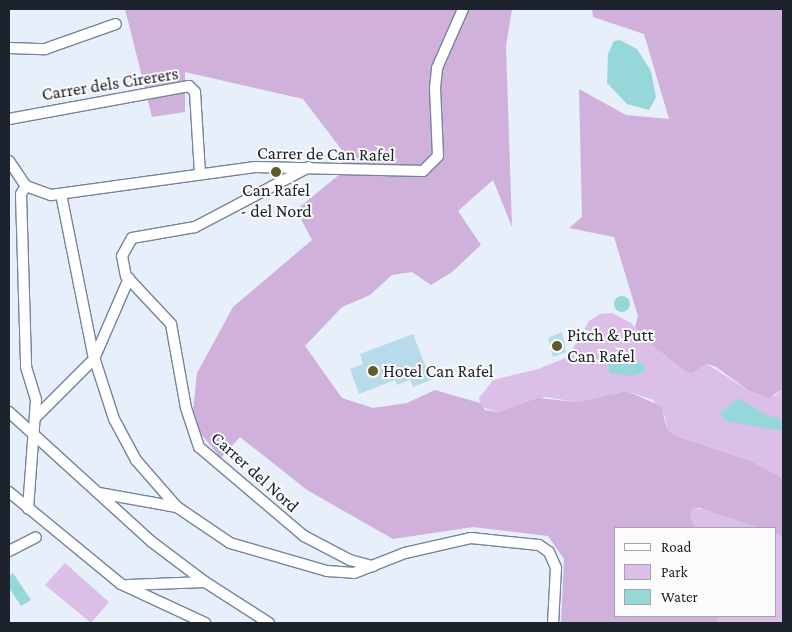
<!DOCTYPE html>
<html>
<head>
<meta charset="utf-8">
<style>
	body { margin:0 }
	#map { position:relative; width:792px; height:632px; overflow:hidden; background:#e7effa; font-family:"Crimson Pro",serif }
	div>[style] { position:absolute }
	.green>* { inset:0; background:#dcbfe8 }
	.forest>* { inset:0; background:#cfb1dc }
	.water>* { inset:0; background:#96d8d9 }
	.round { border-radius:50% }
	.building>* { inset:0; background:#b7dbeb }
	.roads { filter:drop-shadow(1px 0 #73859e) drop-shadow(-1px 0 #73859e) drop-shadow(0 1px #73859e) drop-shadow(0 -1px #73859e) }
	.minor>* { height:10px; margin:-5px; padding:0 5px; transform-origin:5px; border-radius:5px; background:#fff }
	.dots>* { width:14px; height:14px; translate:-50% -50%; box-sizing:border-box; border:2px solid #fbfbfb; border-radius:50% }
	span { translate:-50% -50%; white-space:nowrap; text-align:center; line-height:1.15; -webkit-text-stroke:4px #fbfbfb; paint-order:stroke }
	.street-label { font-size:18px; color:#1c232d }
	.poi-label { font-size:18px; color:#1c232d }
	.left { translate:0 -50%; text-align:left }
	.frame { position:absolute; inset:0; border:10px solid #1c232d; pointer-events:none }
	.legend { position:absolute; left:614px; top:527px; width:162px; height:90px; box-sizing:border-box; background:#fbfbfb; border:1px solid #a2a5a9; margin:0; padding:6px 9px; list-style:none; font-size:15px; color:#1c232d }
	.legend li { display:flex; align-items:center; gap:10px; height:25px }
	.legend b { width:25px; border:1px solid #a2a5a9 }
</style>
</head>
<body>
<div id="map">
	<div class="green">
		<div style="clip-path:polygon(612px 313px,631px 323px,653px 346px,686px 372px,692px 373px,707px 364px,748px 390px,775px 396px,783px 389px,783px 478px,751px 461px,677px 436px,667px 429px,665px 417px,653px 400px,627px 391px,576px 402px,546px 397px,498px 412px,481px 407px,479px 398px,493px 380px,538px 369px,568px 357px,589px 321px,600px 314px)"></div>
		<div style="clip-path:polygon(693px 509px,708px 509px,760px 528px,695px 528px,690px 516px)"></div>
		<div style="clip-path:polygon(776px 534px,783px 538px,783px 623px,715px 623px,720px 616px,776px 616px)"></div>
		<div style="clip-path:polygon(65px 563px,109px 602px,91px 623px,45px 585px)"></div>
	</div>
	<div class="forest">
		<div style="clip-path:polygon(125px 9px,512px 9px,506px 46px,512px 227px,493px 180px,458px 211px,481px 245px,452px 272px,431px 285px,412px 272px,392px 275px,370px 295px,342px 307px,305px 346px,342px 398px,373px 408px,407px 403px,435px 390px,480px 403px,485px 410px,498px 412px,538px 398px,576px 402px,627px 391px,661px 406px,667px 429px,677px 436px,751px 461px,783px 478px,783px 538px,776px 534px,776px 528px,760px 528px,700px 508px,693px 509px,690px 516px,695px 528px,616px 528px,616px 616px,720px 616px,715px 623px,561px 623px,564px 559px,548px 536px,473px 527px,393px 539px,307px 490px,240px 437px,221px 458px,200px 433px,193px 411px,197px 373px,233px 307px,312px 240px,296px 210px,340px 174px,344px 153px,303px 99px,185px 72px,185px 112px,152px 117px)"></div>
		<div style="clip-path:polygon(592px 9px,783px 9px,783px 389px,769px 398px,748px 390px,716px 367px,707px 364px,692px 373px,686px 372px,653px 346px,635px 327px,638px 316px,614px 237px,569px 228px,582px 217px,579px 89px,626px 115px,669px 119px,644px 34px,593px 17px)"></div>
	</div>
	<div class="water">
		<div style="clip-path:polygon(620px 40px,637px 49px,651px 71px,656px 97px,649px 110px,627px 104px,607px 83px,608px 54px,614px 41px)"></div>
		<div class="round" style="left:614px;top:296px;width:16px;height:16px"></div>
		<div style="clip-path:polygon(621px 359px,641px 362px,647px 371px,632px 376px,610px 373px,607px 363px)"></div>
		<div style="clip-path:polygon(738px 398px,767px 415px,783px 420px,783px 431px,725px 421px,720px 413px)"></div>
		<div style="clip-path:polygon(13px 573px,31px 600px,21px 606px,9px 588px,9px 576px)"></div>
	</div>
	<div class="building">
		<div style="clip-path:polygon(562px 332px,566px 352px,553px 357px,548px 338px)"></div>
		<div style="clip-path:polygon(413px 334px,431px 380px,413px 387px,410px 380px,397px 385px,395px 380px,359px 394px,350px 369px,363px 364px,360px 354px)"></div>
	</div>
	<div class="roads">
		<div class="minor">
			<div style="left:9px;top:48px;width:36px;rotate:2deg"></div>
			<div style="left:45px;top:49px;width:75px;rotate:-19.4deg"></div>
			<div style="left:9px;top:119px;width:183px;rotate:-10.4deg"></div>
			<div style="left:189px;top:86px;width:8px;rotate:45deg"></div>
			<div style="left:195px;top:92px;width:82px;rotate:86.5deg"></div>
			<div style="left:9px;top:161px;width:30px;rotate:56deg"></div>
			<div style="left:26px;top:186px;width:27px;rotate:20deg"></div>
			<div style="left:51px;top:195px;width:206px;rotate:-7.8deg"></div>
			<div style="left:255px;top:167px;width:168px;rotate:1.4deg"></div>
			<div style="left:423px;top:171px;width:21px;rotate:-45deg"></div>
			<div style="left:438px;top:156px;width:68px;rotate:-92.5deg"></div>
			<div style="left:435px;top:88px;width:20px;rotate:-84deg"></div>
			<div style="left:437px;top:68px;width:64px;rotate:-66.2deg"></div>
			<div style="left:309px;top:167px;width:129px;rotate:152.2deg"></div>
			<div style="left:195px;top:227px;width:64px;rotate:170.1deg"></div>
			<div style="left:132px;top:238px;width:21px;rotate:119deg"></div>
			<div style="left:122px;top:256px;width:20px;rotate:79deg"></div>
			<div style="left:126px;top:276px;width:66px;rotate:46.8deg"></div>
			<div style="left:171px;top:324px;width:85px;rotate:79.9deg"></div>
			<div style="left:186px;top:408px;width:41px;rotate:71.6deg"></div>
			<div style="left:199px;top:447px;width:138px;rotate:40.3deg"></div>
			<div style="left:304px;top:536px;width:52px;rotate:27.6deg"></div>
			<div style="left:350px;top:560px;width:24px;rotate:15deg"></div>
			<div style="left:26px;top:186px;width:9px;rotate:122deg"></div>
			<div style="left:21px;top:194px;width:173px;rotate:88.3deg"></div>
			<div style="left:26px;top:367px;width:34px;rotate:73deg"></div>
			<div style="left:36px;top:400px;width:109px;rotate:94.2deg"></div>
			<div style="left:61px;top:194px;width:163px;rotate:78.7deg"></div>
			<div style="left:93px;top:354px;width:68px;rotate:72.1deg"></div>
			<div style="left:114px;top:419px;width:47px;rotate:61.8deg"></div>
			<div style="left:136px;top:460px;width:62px;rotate:48.9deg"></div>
			<div style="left:177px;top:507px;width:64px;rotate:34.2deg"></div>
			<div style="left:230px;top:543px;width:101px;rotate:16.1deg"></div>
			<div style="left:327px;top:571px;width:27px;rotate:4deg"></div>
			<div style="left:354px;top:573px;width:55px;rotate:-21.4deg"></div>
			<div style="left:405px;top:553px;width:68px;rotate:-12.8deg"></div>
			<div style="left:471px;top:538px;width:68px;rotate:5.9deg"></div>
			<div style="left:539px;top:545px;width:12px;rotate:35deg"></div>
			<div style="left:549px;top:552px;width:17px;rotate:66deg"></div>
			<div style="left:556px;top:568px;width:55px;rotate:93.1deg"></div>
			<div style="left:9px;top:412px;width:193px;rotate:42.3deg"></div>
			<div style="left:152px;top:542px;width:66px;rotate:37deg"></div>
			<div style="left:205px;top:582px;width:76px;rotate:32.6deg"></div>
			<div style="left:36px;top:417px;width:82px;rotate:-45deg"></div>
			<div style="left:94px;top:359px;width:88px;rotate:-66.6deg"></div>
			<div style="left:9px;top:492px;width:145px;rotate:39.4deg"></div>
			<div style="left:121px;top:584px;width:93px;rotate:24.9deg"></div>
			<div style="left:99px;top:493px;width:79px;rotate:10.2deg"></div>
			<div style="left:9px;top:551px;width:30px;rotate:-27deg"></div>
			<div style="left:128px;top:585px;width:77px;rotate:-2.2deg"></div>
		</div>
	</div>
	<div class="dots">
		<div style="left:276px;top:172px;background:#5e5b28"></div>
		<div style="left:557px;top:346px;background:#5e5b28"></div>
		<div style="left:373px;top:371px;background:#5e5b28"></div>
	</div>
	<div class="street-label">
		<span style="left:110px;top:84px;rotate:-9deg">Carrer dels Cirerers</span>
		<span style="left:326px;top:154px;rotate:1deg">Carrer de Can Rafel</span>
		<span style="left:255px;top:472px;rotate:42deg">Carrer del Nord</span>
	</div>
	<div class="poi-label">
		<span style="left:276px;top:201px">Can Rafel<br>- del Nord</span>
		<span class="left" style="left:567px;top:346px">Pitch &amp; Putt<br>Can Rafel</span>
		<span class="left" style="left:383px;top:371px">Hotel Can Rafel</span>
	</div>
	<div class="frame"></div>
	<ul class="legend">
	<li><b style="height:6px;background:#fff"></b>Road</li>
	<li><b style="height:14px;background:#dcbfe8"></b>Park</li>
	<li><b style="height:14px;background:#96d8d9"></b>Water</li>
	</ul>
</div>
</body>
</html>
